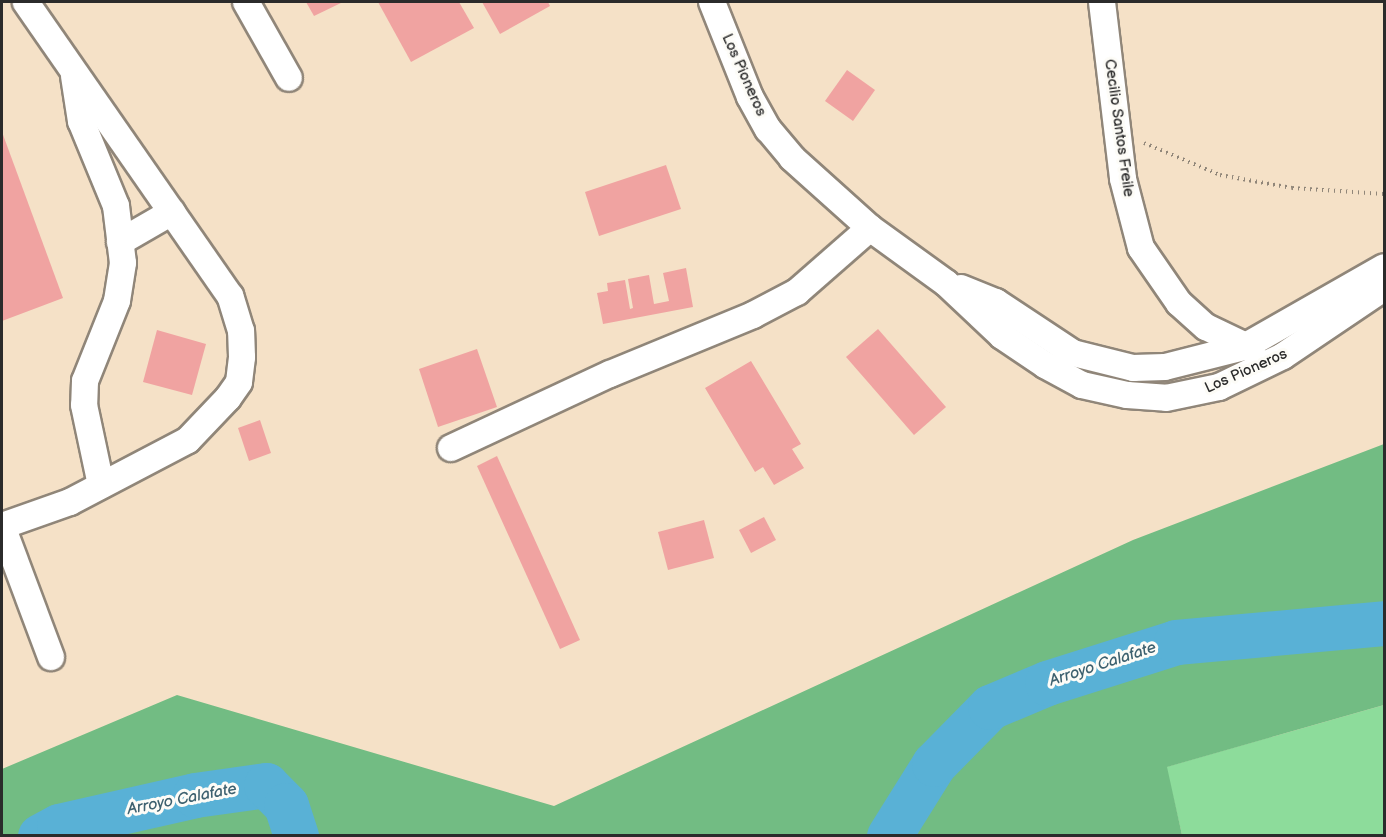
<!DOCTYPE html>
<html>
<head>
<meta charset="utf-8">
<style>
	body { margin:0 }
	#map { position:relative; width:1386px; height:837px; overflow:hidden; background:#f5e1c7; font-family:"Balsamiq Sans",sans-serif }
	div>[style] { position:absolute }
	.green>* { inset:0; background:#8ddc9b }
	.forest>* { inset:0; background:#72bc83 }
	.river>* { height:45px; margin:-22.5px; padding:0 22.5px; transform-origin:22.5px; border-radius:22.5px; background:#59b1d6 }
	.building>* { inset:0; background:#f0a3a1 }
	.path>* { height:4px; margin-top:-2px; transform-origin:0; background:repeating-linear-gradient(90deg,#908679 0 1.5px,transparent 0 6px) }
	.roads { filter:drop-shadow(2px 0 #908679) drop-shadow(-2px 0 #908679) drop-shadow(0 2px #908679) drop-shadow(0 -2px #908679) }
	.minor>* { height:26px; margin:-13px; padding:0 13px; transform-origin:13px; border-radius:13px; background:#fff }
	span { translate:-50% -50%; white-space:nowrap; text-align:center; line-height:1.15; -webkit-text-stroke:6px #fdfcf7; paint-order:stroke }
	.street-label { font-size:15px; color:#2b2b2b }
	.water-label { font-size:16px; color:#3d616f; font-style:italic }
	.frame { position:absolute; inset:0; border:3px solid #2b2b2b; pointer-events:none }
</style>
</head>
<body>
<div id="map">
	<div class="green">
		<div style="clip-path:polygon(1384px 705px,1384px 835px,1182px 835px,1166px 767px)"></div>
	</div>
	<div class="forest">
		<div style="clip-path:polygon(1384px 444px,1384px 705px,1167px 767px,1182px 835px,2px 835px,2px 769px,177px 695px,554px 806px,1133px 540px)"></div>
	</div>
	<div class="river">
		<div style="left:40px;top:836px;width:21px;rotate:-28deg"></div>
		<div style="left:59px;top:826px;width:139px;rotate:-12.8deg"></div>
		<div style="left:195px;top:795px;width:72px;rotate:-8deg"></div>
		<div style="left:266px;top:785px;width:28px;rotate:45deg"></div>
		<div style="left:286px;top:805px;width:33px;rotate:72deg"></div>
		<div style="left:889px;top:836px;width:85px;rotate:-58deg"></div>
		<div style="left:934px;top:764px;width:80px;rotate:-45.5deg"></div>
		<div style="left:990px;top:707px;width:62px;rotate:-22.8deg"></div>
		<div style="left:1047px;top:683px;width:135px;rotate:-17.6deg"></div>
		<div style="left:1176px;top:642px;width:209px;rotate:-5.2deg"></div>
	</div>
	<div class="building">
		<div style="clip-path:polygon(306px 2px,343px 2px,314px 16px)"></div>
		<div style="clip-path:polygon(378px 2px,459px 2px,474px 28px,411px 62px)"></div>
		<div style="clip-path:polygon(482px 2px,548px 2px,550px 6px,500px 34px)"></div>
		<div style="clip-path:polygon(847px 70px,875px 90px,853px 121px,825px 101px)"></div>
		<div style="clip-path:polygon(2px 132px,63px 298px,2px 321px)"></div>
		<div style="clip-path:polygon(666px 165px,681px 209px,599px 236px,585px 192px)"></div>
		<div style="clip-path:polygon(686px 268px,693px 307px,603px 324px,597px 293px,608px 291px,607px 283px,625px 280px,630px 309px,633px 308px,628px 279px,649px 275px,654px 304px,669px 301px,663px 273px)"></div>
		<div style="clip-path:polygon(878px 329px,946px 407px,914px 435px,846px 357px)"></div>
		<div style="clip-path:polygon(157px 330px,206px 344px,192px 395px,143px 382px)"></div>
		<div style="clip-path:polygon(477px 349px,497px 407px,438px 427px,419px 369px)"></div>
		<div style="clip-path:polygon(751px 361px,801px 444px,792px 449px,804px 468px,774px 485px,763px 467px,755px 472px,705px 388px)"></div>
		<div style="clip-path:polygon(260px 420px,271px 453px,249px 461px,238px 428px)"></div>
		<div style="clip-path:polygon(497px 456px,580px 640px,560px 649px,477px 466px)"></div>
		<div style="clip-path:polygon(764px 517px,776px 540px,751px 553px,739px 530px)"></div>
		<div style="clip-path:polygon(704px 520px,714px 558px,668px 570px,658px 532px)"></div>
	</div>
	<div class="path">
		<div style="left:1144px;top:143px;width:82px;rotate:22.8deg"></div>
		<div style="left:1220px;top:175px;width:73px;rotate:10.2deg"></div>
		<div style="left:1292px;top:188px;width:92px;rotate:3.7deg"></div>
	</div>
	<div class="roads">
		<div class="minor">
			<div style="left:246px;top:2px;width:87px;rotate:60.5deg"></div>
			<div style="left:712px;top:2px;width:102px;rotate:68.2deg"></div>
			<div style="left:750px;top:97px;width:37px;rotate:61deg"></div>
			<div style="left:768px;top:129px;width:38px;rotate:50deg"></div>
			<div style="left:792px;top:158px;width:105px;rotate:41.9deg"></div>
			<div style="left:870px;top:228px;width:94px;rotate:35.9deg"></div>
			<div style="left:946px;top:283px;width:77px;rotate:43.4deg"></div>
			<div style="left:1002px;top:336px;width:52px;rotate:34deg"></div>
			<div style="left:1045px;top:365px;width:42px;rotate:28.4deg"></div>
			<div style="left:1082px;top:385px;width:46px;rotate:12.5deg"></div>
			<div style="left:1127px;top:395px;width:39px;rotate:4deg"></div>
			<div style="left:1166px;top:398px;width:54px;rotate:-11.7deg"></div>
			<div style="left:1219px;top:387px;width:71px;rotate:-25.8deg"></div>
			<div style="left:1283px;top:356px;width:122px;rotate:-34deg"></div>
			<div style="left:1102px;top:2px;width:178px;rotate:83.2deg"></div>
			<div style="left:1123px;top:179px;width:71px;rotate:75.4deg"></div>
			<div style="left:1141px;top:248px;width:67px;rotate:55.4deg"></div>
			<div style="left:1179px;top:303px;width:36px;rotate:42deg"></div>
			<div style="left:1206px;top:327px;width:51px;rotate:25.6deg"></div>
			<div style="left:74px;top:76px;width:46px;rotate:81.2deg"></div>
			<div style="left:81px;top:121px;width:92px;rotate:67.6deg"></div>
			<div style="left:116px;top:206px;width:57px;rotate:83deg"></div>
			<div style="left:123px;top:263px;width:38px;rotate:99deg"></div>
			<div style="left:117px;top:301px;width:86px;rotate:111.8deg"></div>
			<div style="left:85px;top:381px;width:24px;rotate:92deg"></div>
			<div style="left:84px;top:405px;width:82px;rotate:78deg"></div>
			<div style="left:120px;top:242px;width:60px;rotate:-30deg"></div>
			<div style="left:961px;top:288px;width:38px;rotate:22deg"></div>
			<div style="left:996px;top:302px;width:92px;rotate:33.5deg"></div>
			<div style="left:1073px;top:353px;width:62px;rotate:14deg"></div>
			<div style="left:1133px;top:368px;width:32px;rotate:-2deg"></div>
			<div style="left:1165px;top:367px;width:81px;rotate:-14.2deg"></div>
			<div style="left:1244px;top:347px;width:161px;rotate:-29.7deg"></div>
			<div style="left:451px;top:448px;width:175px;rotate:-25deg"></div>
			<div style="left:610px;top:374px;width:155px;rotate:-22.4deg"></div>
			<div style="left:753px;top:315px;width:50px;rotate:-27.6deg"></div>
			<div style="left:797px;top:292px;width:97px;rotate:-41.2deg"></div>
			<div style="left:2px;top:526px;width:72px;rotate:-19.4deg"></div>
			<div style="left:70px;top:502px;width:133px;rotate:-27.7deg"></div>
			<div style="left:188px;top:440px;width:58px;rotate:-46.4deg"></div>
			<div style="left:228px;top:398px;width:19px;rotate:-55deg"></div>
			<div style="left:239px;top:382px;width:25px;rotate:-83deg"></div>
			<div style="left:242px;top:357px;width:26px;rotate:-92deg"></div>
			<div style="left:241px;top:331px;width:37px;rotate:-107deg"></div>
			<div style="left:230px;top:296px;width:358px;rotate:-124.8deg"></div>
			<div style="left:2px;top:526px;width:140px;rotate:69.5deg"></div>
		</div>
	</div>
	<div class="street-label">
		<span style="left:744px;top:75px;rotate:66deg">Los Pioneros</span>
		<span style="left:1119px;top:128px;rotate:82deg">Cecilio Santos Freile</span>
		<span style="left:1246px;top:371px;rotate:-24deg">Los Pioneros</span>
	</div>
	<div class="water-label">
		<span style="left:1103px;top:665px;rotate:-18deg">Arroyo Calafate</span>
		<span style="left:182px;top:800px;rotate:-11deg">Arroyo Calafate</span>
	</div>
	<div class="frame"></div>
</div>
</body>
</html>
